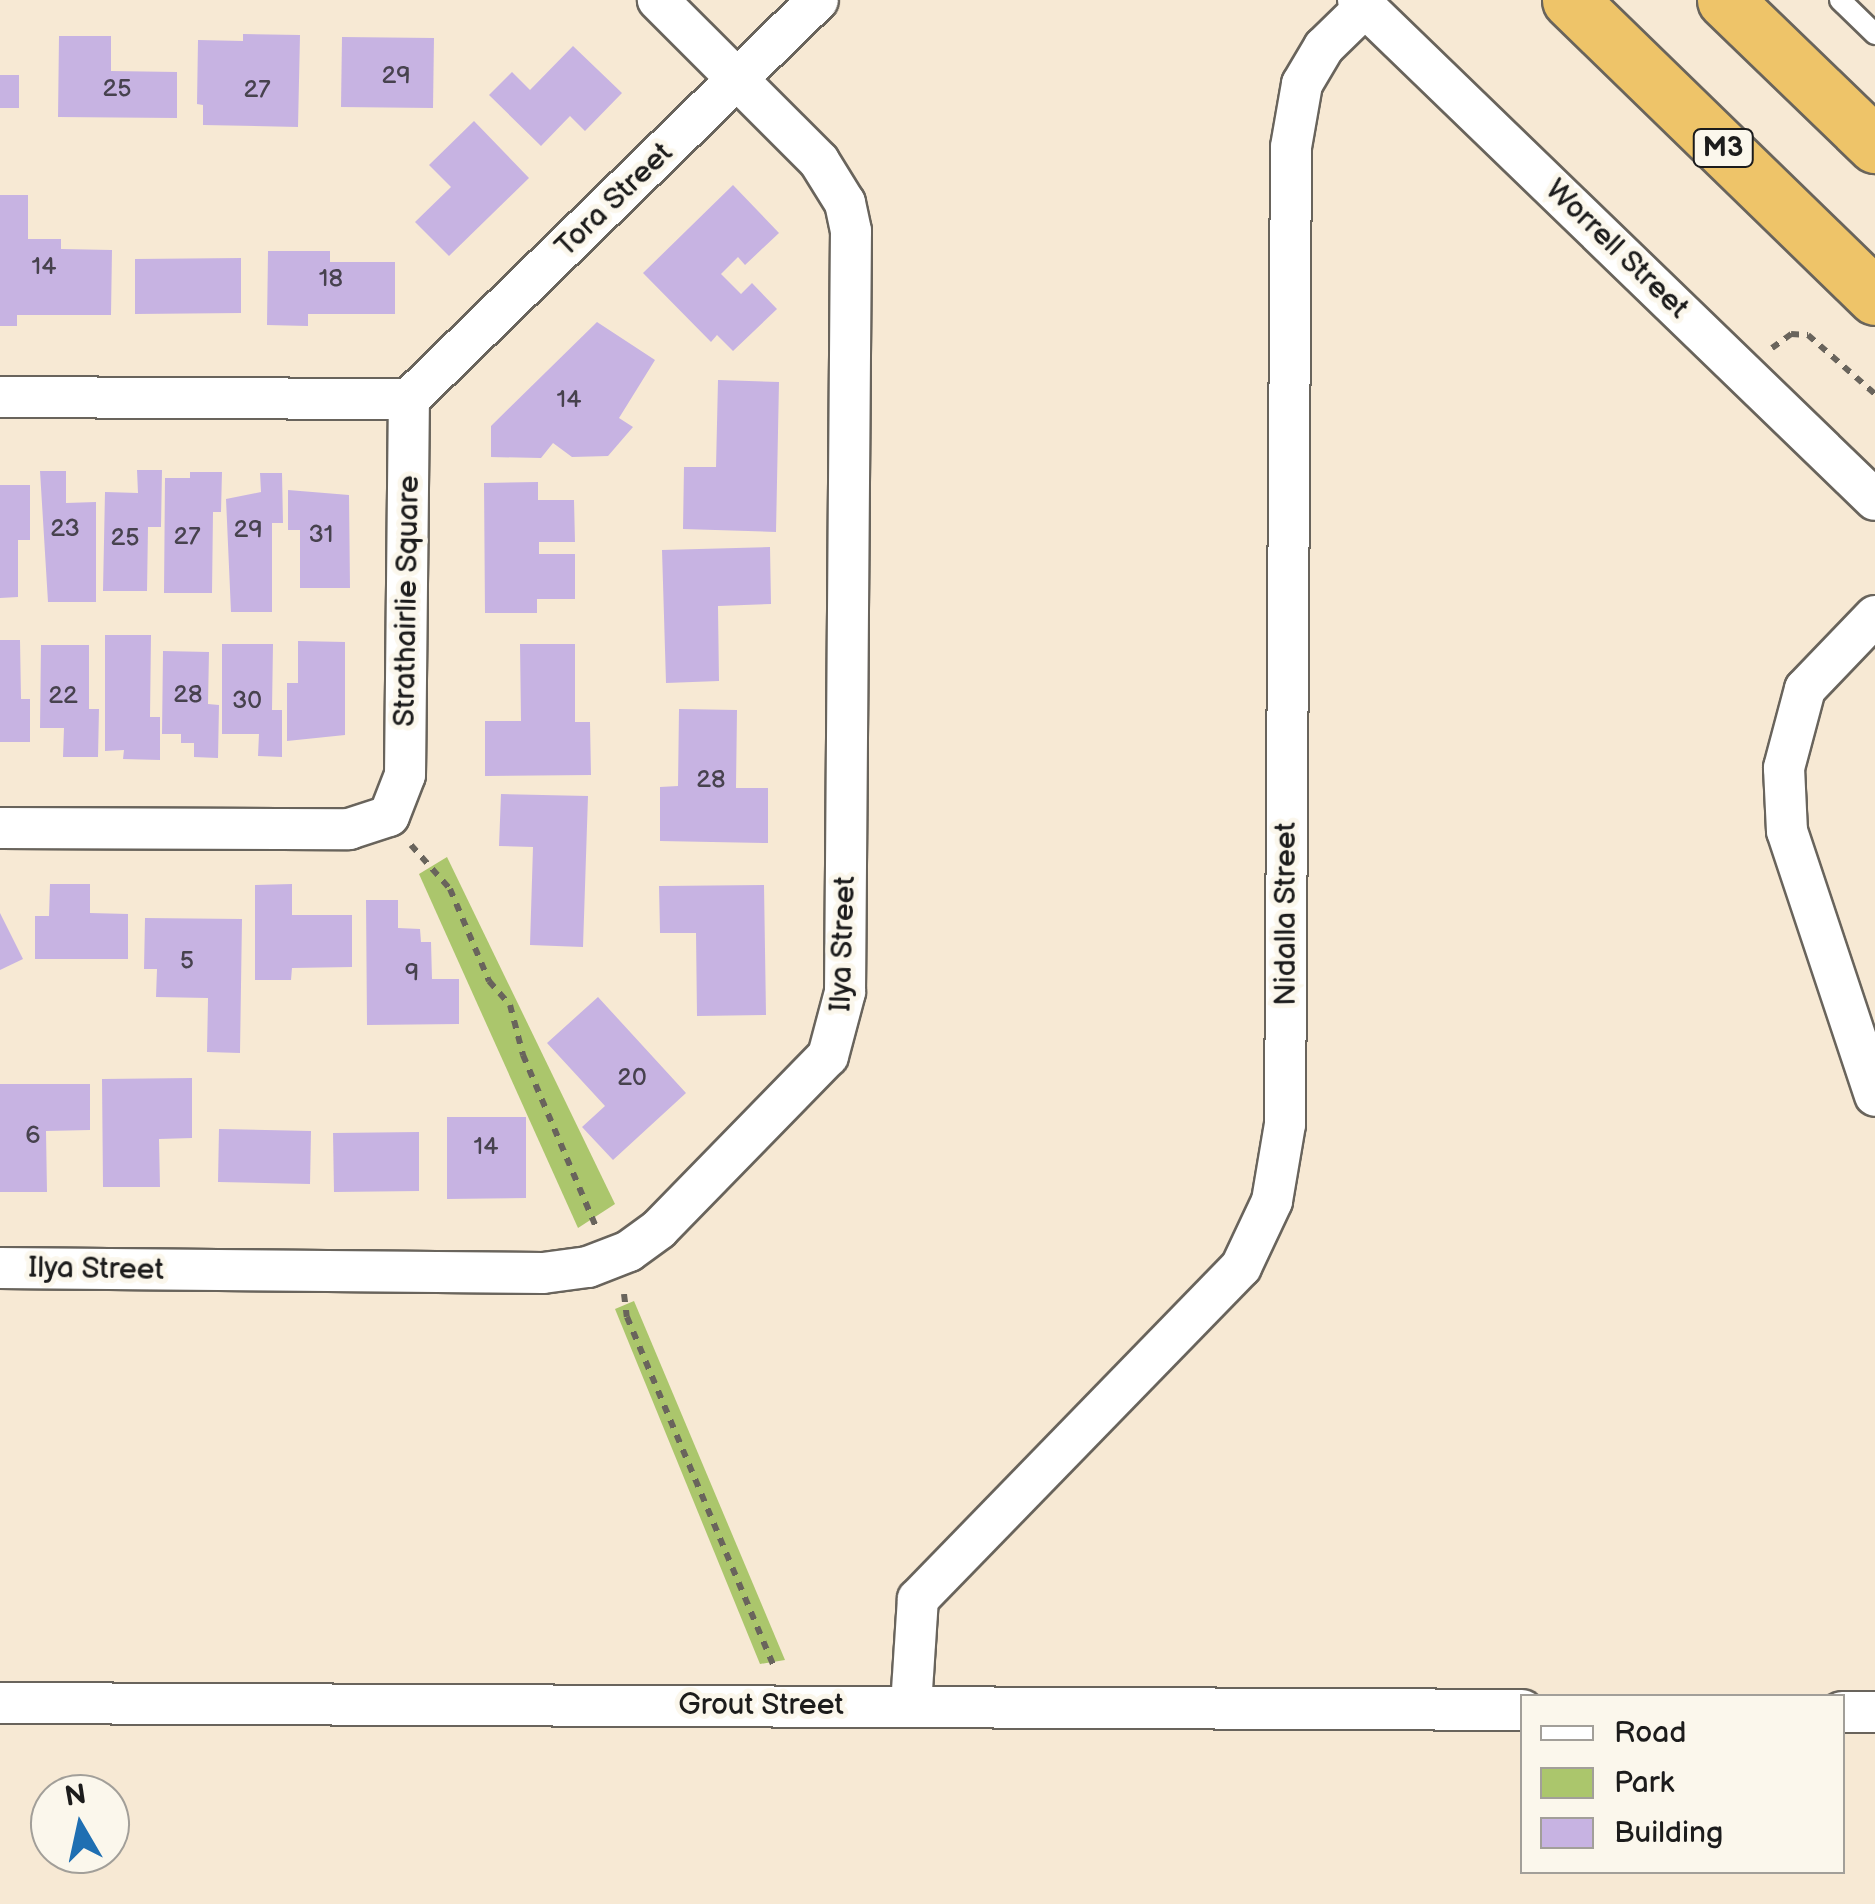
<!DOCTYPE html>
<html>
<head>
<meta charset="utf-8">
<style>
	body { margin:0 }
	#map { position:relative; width:1875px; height:1904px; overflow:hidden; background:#f7e9d4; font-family:"Balsamiq Sans",sans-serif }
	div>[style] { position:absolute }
	.green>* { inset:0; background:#abc66c }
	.building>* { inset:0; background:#c7b3e2 }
	.path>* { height:6px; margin-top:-3px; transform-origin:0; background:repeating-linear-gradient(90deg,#69645c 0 8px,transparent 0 16px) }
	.roads { filter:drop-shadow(2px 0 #69645c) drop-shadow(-2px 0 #69645c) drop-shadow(0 2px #69645c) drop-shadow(0 -2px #69645c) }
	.service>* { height:20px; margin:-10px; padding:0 10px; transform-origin:10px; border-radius:10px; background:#fff }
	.minor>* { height:40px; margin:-20px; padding:0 20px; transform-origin:20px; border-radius:20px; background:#fff }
	.motorway>* { height:55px; margin:-27.5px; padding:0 27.5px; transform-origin:27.5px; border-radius:27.5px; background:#eec469 }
	span { translate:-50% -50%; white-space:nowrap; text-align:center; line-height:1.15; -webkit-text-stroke:10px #fbf7ec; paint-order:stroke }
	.number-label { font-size:25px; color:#47424e }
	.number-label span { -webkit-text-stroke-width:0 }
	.shield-label span { padding:2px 8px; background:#fbf7ec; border:2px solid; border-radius:8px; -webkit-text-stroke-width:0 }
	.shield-label { font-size:28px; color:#1c1c1c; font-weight:700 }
	.street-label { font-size:30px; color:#1c1c1c }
	.legend { position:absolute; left:1520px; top:1694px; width:325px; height:180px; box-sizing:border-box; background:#fbf7ec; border:2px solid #a29f99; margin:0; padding:12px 18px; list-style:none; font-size:30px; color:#1c1c1c }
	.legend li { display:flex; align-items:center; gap:20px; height:50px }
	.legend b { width:50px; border:2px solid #a29f99 }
	.north { position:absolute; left:30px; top:1774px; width:100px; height:100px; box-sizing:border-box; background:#fbf7ec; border:2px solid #a29f99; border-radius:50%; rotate:351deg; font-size:28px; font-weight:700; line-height:40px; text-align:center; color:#1c1c1c }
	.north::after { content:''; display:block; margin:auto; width:35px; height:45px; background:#1f6fb2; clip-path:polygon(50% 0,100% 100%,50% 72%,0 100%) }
</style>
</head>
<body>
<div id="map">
	<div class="green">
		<div style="clip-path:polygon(447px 857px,615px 1204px,578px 1228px,419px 874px)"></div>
		<div style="clip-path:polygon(634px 1301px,785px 1660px,760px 1664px,615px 1309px)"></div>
	</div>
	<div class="building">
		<div style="clip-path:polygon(243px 34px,300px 35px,298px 127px,203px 125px,203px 105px,197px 104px,198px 40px,243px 41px)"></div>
		<div style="clip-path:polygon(59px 36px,111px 36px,111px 71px,177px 72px,177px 118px,58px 117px)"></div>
		<div style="clip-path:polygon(342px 37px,434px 38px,433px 108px,341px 107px)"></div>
		<div style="clip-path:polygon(573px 46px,622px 93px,585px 131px,570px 116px,541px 146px,489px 95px,512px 72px,530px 90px)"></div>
		<div style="clip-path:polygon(0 75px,19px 75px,19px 108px,0 108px)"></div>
		<div style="clip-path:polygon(474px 121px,529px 178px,449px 256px,415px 222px,451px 187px,429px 165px)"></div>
		<div style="clip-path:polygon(733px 185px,779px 233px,745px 265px,738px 257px,721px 274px,741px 294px,752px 283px,777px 309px,733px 351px,717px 335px,711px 342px,643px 273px)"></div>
		<div style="clip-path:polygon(0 195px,28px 195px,28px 239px,61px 239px,61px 249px,112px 250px,111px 315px,17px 315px,17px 326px,0 326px)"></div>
		<div style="clip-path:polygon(268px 251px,330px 251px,330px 262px,395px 262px,395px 314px,308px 314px,308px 326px,267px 325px)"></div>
		<div style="clip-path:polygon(241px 258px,241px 313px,135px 314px,135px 259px)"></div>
		<div style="clip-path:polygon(597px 322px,655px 360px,619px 418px,633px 427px,608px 456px,572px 457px,553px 443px,541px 458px,491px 457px,491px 426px)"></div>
		<div style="clip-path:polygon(718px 380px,779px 382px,776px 532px,683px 529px,684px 467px,716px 467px)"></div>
		<div style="clip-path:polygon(137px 470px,162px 470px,161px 527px,148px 527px,147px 591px,103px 591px,105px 492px,138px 493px)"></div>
		<div style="clip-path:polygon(40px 471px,66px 471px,66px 503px,96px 502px,96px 602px,48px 602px)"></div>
		<div style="clip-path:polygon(190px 472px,222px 472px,221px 512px,213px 512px,212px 593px,164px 593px,165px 478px,190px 478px)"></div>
		<div style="clip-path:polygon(260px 473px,282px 473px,283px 523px,272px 523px,272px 612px,231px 612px,226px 499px,261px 492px)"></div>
		<div style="clip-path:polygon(538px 482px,538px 500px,574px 500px,575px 542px,539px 542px,539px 554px,575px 554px,575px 599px,537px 599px,537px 613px,485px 613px,484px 483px)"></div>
		<div style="clip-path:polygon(0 485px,30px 485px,30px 540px,18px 540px,18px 597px,0 598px)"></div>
		<div style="clip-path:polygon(288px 490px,349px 495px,350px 588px,300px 588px,300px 530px,288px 530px)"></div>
		<div style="clip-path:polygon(770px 547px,771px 604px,718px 606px,719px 681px,666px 683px,662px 550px)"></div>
		<div style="clip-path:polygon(105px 635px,151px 635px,150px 717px,160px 717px,160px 760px,123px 759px,124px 750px,105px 751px)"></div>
		<div style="clip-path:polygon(0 640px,20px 640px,21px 699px,30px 699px,30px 742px,0 742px)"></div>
		<div style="clip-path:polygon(298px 641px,345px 642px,345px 735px,287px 741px,287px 683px,298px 683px)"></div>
		<div style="clip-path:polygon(222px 644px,273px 644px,272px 710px,282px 710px,282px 757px,258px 756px,259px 734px,222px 734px)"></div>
		<div style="clip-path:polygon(520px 644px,575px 644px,575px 722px,590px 722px,591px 775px,485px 776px,485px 721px,521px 721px)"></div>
		<div style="clip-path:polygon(41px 645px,89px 645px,89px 709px,99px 709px,98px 757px,63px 757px,64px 728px,40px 728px)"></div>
		<div style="clip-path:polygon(163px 651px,209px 652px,208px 704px,219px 705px,218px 758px,194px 757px,194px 743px,181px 743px,181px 734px,162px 734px)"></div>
		<div style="clip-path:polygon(679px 709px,737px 710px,736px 788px,768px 788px,768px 843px,660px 841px,660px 787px,678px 786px)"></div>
		<div style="clip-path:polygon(501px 794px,588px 796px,583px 947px,530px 945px,533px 847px,499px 846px)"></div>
		<div style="clip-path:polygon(50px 884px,90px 884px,90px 913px,128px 914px,128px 959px,35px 959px,35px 916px,49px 916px)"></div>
		<div style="clip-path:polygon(292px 884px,292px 915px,352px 915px,352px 967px,292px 968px,291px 980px,255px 980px,255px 885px)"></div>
		<div style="clip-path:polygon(764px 885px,766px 1015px,697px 1016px,696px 933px,660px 933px,659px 886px)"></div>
		<div style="clip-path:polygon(366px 900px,398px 900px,398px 928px,420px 929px,421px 942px,431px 942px,432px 979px,459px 979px,459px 1024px,367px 1025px)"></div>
		<div style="clip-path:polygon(0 913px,23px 959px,0 970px)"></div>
		<div style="clip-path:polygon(145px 918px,242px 919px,240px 1053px,207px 1052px,208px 998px,156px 997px,157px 969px,144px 969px)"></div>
		<div style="clip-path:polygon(598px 997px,686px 1093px,613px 1160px,582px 1127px,605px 1106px,547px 1043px)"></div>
		<div style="clip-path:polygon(192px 1078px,192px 1138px,159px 1139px,160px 1187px,103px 1187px,102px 1079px)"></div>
		<div style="clip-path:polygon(0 1084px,90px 1084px,90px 1130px,46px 1131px,47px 1192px,0 1192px)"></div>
		<div style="clip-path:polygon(447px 1117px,526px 1117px,526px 1198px,447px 1199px)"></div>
		<div style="clip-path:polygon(219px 1129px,311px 1131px,310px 1184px,218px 1182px)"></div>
		<div style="clip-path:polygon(419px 1132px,419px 1191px,334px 1192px,333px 1133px)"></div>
	</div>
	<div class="path">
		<div style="left:1772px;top:348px;width:24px;rotate:-36deg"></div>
		<div style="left:1791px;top:334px;width:17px;rotate:3deg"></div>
		<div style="left:1808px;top:335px;width:89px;rotate:41.4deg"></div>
		<div style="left:411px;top:845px;width:59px;rotate:48.4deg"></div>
		<div style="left:450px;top:889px;width:100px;rotate:67deg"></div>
		<div style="left:489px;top:981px;width:32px;rotate:49deg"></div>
		<div style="left:510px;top:1005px;width:52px;rotate:75.4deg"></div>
		<div style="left:523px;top:1055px;width:185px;rotate:67deg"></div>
		<div style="left:624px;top:1294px;width:23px;rotate:83deg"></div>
		<div style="left:627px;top:1317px;width:380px;rotate:67.2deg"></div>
	</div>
	<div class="roads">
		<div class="service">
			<div style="left:1840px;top:0;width:49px;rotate:44.2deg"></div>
		</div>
		<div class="minor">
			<div style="left:1358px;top:0;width:719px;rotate:44.04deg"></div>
			<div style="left:0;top:397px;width:409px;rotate:0.3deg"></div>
			<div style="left:409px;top:399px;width:571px;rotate:-44.29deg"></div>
			<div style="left:1875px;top:616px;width:101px;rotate:133.8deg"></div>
			<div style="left:1805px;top:689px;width:82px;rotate:104.9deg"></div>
			<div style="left:1784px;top:768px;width:63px;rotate:87.3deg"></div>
			<div style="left:1787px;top:831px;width:279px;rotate:71.6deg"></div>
			<div style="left:0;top:828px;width:349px;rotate:0.2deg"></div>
			<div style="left:349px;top:829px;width:42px;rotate:-18deg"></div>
			<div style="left:389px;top:816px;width:44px;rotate:-68.7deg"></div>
			<div style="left:405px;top:775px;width:376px;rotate:-89.4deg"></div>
			<div style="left:0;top:1268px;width:543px;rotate:0.53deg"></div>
			<div style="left:543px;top:1273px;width:45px;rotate:-7.6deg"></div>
			<div style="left:588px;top:1267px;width:44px;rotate:-21.3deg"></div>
			<div style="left:629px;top:1251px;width:37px;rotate:-36deg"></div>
			<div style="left:659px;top:1229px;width:242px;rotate:-45.7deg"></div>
			<div style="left:828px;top:1056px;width:66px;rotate:-75.1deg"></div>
			<div style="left:845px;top:992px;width:761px;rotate:-89.55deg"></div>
			<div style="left:851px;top:231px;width:29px;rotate:-102deg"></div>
			<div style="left:845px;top:203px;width:49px;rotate:-121.8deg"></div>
			<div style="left:819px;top:161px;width:228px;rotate:-135deg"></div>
			<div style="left:0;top:1703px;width:1522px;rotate:0.26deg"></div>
			<div style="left:911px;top:1706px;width:107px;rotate:-86.3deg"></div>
			<div style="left:918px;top:1599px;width:463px;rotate:-45.8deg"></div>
			<div style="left:1241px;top:1267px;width:73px;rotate:-64.8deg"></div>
			<div style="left:1272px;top:1201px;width:78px;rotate:-80.4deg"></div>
			<div style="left:1285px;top:1124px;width:977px;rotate:-89.65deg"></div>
			<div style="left:1291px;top:147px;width:64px;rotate:-80.1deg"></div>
			<div style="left:1302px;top:84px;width:43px;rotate:-59.3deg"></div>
			<div style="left:1324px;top:47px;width:57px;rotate:-44.3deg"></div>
			<div style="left:1842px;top:1712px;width:33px"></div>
		</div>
		<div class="motorway">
			<div style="left:1570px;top:0;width:426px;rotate:44.2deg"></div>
			<div style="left:1725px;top:0;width:209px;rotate:44deg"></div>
		</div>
	</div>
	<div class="number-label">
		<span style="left:396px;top:76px">29</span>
		<span style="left:117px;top:89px">25</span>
		<span style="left:257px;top:90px">27</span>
		<span style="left:44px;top:267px">14</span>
		<span style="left:331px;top:279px">18</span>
		<span style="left:569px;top:400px">14</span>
		<span style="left:65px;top:529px">23</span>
		<span style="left:248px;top:530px">29</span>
		<span style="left:321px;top:535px">31</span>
		<span style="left:187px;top:537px">27</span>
		<span style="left:125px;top:538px">25</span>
		<span style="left:188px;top:695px">28</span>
		<span style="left:63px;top:696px">22</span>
		<span style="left:247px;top:701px">30</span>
		<span style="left:711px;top:780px">28</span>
		<span style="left:187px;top:961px">5</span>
		<span style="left:412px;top:973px">9</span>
		<span style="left:632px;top:1078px">20</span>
		<span style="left:33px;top:1136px">6</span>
		<span style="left:486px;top:1147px">14</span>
	</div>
	<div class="shield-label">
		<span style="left:1723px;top:148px">M3</span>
	</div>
	<div class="street-label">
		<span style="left:614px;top:200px;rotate:-44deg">Tora Street</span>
		<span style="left:1617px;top:249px;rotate:44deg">Worrell Street</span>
		<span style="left:407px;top:601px;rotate:-89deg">Strathairlie Square</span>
		<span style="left:1286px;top:914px;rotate:-90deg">Nidalla Street</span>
		<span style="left:843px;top:944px;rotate:-88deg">Ilya Street</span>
		<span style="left:96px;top:1269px;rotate:1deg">Ilya Street</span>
		<span style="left:761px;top:1705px">Grout Street</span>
	</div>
	<ul class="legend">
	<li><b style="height:12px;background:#fff"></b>Road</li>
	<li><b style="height:28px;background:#abc66c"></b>Park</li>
	<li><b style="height:28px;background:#c7b3e2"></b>Building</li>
	</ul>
	<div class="north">N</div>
</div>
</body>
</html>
